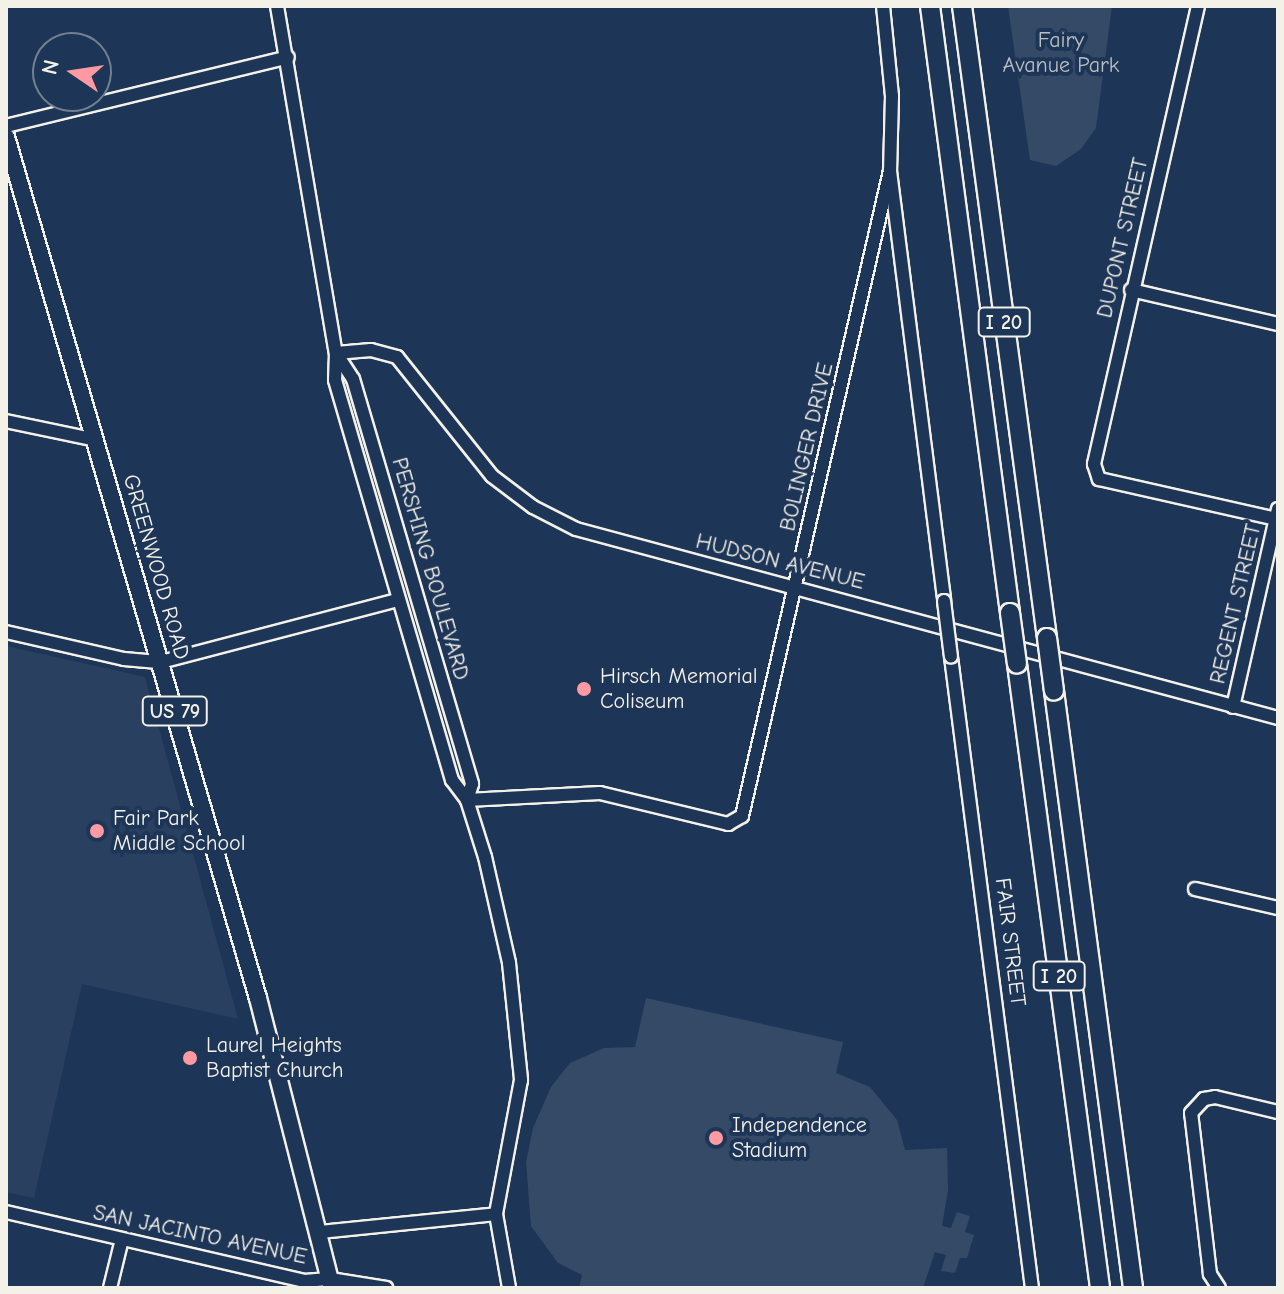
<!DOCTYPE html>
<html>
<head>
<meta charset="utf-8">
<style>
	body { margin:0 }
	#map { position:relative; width:1284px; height:1294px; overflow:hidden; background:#1d3557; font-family:"Comic Neue",sans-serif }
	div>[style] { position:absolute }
	.built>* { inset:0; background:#2a4060 }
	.green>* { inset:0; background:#354a67 }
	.roads { filter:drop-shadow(2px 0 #f4f1e8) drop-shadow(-2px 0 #f4f1e8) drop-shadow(0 2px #f4f1e8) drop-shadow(0 -2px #f4f1e8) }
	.minor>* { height:12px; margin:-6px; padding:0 6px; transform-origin:6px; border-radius:6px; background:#1d3557 }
	.major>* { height:16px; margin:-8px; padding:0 8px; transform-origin:8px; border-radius:8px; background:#1d3557 }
	.highway>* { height:18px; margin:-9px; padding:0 9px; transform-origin:9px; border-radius:9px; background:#1d3557 }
	.bridges { filter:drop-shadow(2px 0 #f4f1e8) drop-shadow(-2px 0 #f4f1e8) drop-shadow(0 2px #f4f1e8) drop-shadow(0 -2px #f4f1e8) }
	.minor-bridge>* { height:12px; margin:-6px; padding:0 6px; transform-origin:6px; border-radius:6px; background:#1d3557 }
	.highway-bridge>* { height:18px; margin:-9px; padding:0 9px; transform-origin:9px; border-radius:9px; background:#1d3557 }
	.dots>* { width:22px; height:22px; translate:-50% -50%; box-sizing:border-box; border:4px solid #1d3557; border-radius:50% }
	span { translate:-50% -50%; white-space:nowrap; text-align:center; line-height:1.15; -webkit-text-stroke:8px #1d3557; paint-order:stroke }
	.shield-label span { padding:2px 6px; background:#1d3557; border:2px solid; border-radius:6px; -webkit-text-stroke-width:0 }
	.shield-label { font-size:20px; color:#f4f1e8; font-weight:700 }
	.park-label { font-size:22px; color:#bbbfc1 }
	.street-label { font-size:22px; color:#f4f1e8 }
	.poi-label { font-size:22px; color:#f4f1e8 }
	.left { translate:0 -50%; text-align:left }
	.frame { position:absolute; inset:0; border:8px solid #f4f1e8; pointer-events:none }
	.north { position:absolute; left:32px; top:32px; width:80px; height:80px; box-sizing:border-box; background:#1d3557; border:2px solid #738091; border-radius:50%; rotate:283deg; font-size:22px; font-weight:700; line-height:32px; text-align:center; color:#f4f1e8 }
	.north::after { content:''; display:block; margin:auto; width:28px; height:36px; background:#ff9aa2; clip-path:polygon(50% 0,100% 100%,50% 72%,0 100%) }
</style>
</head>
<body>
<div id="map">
	<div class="built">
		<div style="clip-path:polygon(6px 646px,145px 677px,238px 1019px,82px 984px,34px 1198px,6px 1192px)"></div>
	</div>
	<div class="green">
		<div style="clip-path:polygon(1008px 6px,1112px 6px,1096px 128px,1081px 149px,1056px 166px,1030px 160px)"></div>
		<div style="clip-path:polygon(646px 998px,843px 1042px,836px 1073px,870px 1087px,897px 1120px,905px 1150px,947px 1148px,948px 1190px,942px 1226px,951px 1228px,957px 1212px,970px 1216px,965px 1232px,974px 1235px,967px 1258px,960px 1258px,955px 1273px,941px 1271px,946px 1255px,935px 1252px,923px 1288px,579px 1288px,582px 1275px,558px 1263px,531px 1226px,526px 1162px,533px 1128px,551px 1087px,570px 1063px,604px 1048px,635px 1047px)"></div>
	</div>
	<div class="roads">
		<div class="minor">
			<div style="left:277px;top:6px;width:352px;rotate:80.4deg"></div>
			<div style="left:336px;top:353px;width:27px;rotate:92deg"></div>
			<div style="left:335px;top:380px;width:417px;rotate:73.7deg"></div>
			<div style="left:452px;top:780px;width:25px;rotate:53deg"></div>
			<div style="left:467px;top:800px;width:60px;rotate:72.5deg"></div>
			<div style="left:485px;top:857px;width:109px;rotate:77.2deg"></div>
			<div style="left:509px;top:963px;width:118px;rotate:84.1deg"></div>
			<div style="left:521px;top:1080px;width:136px;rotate:100.6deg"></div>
			<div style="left:496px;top:1214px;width:75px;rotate:80deg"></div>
			<div style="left:883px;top:6px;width:90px;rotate:84.3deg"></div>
			<div style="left:892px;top:96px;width:75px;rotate:91.5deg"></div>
			<div style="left:890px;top:171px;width:433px;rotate:82.8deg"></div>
			<div style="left:1198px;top:6px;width:470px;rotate:102.8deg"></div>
			<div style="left:1094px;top:464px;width:16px;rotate:72deg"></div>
			<div style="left:1099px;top:479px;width:181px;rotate:12.7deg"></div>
			<div style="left:6px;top:126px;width:290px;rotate:-13.7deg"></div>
			<div style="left:1131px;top:290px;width:151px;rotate:13deg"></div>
			<div style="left:336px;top:353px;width:35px;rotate:-5deg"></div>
			<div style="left:371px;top:350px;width:27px;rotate:15deg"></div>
			<div style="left:397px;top:357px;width:152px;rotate:51.4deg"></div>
			<div style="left:492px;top:476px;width:51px;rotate:37.1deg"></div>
			<div style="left:533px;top:507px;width:48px;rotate:27.1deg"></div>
			<div style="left:576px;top:529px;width:727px;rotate:15.07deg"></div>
			<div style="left:336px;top:353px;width:31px;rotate:57deg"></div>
			<div style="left:353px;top:379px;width:422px;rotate:73.6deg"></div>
			<div style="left:472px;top:784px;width:17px;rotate:107deg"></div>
			<div style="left:6px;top:421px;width:92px;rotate:11.9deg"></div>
			<div style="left:6px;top:632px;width:121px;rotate:12.9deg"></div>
			<div style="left:124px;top:659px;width:37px;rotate:5deg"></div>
			<div style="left:161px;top:662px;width:244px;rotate:-14.7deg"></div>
			<div style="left:951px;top:657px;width:636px;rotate:82.69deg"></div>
			<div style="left:1233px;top:707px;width:203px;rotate:-77.2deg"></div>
			<div style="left:467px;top:800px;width:133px;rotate:-3deg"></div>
			<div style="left:600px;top:793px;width:132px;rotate:13.6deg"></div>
			<div style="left:728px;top:824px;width:16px;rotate:-30deg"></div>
			<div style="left:742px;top:816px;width:662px;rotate:-77.08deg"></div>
			<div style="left:1195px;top:889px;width:85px;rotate:12.9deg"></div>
			<div style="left:6px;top:1212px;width:307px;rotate:13deg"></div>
			<div style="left:305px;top:1281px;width:25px;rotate:-5deg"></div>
			<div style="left:330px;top:1279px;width:57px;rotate:9.1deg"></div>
			<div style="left:320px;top:1232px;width:177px;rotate:-5.8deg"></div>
			<div style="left:110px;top:1288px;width:50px;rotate:-76.2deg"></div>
			<div style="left:1219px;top:1288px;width:17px;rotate:-123deg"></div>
			<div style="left:1210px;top:1274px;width:162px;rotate:-96.7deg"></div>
			<div style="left:1191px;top:1113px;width:19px;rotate:-47deg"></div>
			<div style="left:1204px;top:1099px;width:11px;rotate:-10deg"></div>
			<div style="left:1215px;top:1097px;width:65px;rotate:13.4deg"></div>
		</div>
		<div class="major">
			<div style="left:6px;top:137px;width:897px;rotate:73.69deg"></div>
			<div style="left:258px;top:998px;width:299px;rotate:75.7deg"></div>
		</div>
		<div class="highway">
			<div style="left:930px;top:6px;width:612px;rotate:82.49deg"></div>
			<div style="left:962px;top:6px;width:638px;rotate:82.34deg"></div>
			<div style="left:1017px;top:664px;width:629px;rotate:82.42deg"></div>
			<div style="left:1054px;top:691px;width:602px;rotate:82.46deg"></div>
		</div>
	</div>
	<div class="bridges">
		<div class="minor-bridge">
			<div style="left:944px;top:601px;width:56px;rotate:82.9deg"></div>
		</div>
		<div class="highway-bridge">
			<div style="left:1010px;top:613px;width:51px;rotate:82.2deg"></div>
			<div style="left:1047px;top:638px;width:53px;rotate:82.5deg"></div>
		</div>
	</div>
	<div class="dots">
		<div style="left:584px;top:689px;background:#ff9aa2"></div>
		<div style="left:97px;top:831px;background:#ff9aa2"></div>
		<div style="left:190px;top:1058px;background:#ff9aa2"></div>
		<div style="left:716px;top:1138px;background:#ff9aa2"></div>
	</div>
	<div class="shield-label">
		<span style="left:1004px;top:322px">I 20</span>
		<span style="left:175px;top:711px">US 79</span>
		<span style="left:1059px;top:976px">I 20</span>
	</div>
	<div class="park-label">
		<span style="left:1061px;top:53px">Fairy<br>Avanue Park</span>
	</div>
	<div class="street-label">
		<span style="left:1123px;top:238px;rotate:-77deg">DUPONT STREET</span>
		<span style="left:807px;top:447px;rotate:-77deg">BOLINGER DRIVE</span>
		<span style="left:780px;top:562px;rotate:14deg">HUDSON AVENUE</span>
		<span style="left:156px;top:567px;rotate:74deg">GREENWOOD ROAD</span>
		<span style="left:430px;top:569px;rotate:74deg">PERSHING BOULEVARD</span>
		<span style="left:1236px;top:604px;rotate:-77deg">REGENT STREET</span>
		<span style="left:1010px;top:942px;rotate:83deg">FAIR STREET</span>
		<span style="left:200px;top:1235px;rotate:12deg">SAN JACINTO AVENUE</span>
	</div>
	<div class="poi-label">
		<span class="left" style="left:600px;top:689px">Hirsch Memorial<br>Coliseum</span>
		<span class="left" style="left:113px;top:831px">Fair Park<br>Middle School</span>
		<span class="left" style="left:206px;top:1058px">Laurel Heights<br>Baptist Church</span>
		<span class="left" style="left:732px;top:1138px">Independence<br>Stadium</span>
	</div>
	<div class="frame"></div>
	<div class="north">N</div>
</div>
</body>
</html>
